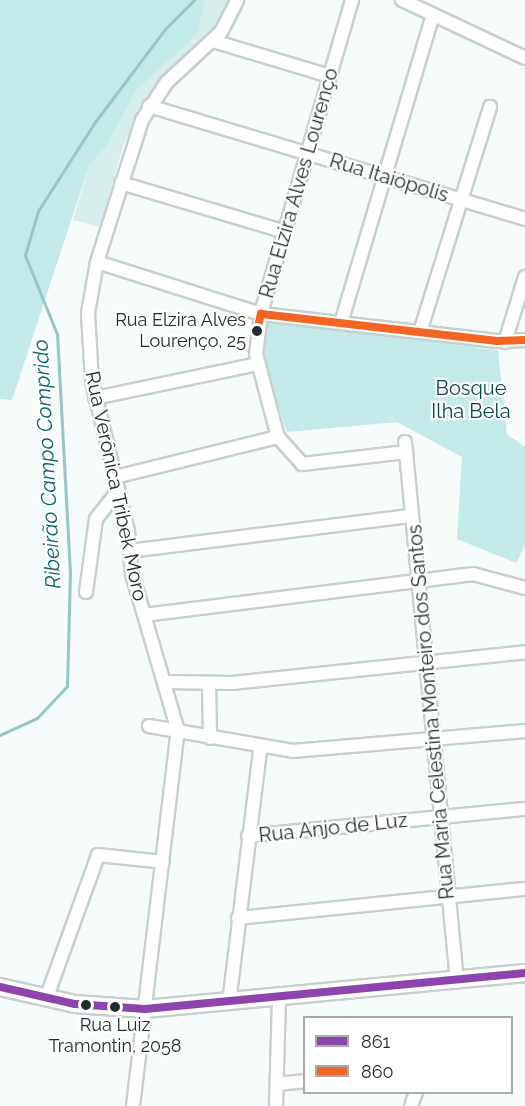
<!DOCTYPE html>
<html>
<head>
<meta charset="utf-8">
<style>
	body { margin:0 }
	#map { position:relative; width:525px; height:1106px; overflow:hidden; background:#f6fbfb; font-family:Raleway,sans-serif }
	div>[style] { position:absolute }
	.green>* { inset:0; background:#d6edec }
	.forest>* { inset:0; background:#c3e9e9 }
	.stream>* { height:3px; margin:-1.5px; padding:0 1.5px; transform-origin:1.5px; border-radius:1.5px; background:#98c6c6 }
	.roads { filter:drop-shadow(2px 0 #c7cfcf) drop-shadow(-2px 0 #c7cfcf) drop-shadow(0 2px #c7cfcf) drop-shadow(0 -2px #c7cfcf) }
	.minor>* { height:12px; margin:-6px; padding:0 6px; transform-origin:6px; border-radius:6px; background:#fefefe }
	.secondary>* { height:16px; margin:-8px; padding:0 8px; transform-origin:8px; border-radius:8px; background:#fefefe }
	.bus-1>* { height:8px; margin:-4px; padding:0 4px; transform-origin:4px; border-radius:4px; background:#8e44ad }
	.bus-2>* { height:8px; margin:-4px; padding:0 4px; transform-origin:4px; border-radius:4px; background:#f26522 }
	.dots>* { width:16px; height:16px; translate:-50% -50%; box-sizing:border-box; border:3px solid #fff; border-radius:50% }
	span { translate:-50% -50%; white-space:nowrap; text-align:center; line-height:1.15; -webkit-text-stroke:4.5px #fff; paint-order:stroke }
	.bus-label { font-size:18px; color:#222e2d }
	.right { translate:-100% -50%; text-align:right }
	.street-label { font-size:20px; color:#222e2d }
	.park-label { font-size:20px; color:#094646 }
	.water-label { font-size:21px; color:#076565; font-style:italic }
	.legend { position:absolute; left:303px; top:1016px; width:210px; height:78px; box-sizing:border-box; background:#fff; border:2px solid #a7abab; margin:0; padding:8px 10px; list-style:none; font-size:18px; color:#222e2d }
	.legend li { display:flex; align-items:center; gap:12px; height:30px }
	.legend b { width:30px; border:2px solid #a7abab }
</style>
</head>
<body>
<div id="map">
	<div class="green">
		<div style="clip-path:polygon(205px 0,230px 0,211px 34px,143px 103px,123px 146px,100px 227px,73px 220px,89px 166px,107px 145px,136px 91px,198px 33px)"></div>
	</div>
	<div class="forest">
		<div style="clip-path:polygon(0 0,205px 0,198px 33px,136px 91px,107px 145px,89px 166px,12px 400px,0 399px)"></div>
		<div style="clip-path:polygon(265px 321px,498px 350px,507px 434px,525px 447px,525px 546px,516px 563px,457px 539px,462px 457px,397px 422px,287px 432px,265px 368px)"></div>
	</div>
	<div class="stream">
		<div style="left:0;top:735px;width:41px;rotate:-24.7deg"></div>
		<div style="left:37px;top:718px;width:44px;rotate:-46.8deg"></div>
		<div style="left:67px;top:686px;width:113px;rotate:-88.5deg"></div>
		<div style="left:70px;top:573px;width:239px;rotate:-93.1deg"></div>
		<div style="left:57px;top:334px;width:85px;rotate:-112.1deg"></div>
		<div style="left:25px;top:255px;width:46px;rotate:-73.5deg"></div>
		<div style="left:38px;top:211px;width:106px;rotate:-57.4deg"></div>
		<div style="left:95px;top:122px;width:116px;rotate:-53deg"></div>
		<div style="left:165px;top:29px;width:41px;rotate:-45deg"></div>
	</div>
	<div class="roads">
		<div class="minor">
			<div style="left:352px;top:0;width:327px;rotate:106.2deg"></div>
			<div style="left:261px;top:314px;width:40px;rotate:97.1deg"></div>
			<div style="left:256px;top:354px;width:86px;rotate:75.2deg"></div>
			<div style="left:278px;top:437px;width:36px;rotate:48deg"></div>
			<div style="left:302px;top:464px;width:105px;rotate:-6.6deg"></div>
			<div style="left:402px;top:0;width:136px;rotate:25.2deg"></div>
			<div style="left:213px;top:41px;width:122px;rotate:16.7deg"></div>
			<div style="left:149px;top:106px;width:393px;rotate:16.7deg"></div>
			<div style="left:121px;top:183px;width:171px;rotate:16.6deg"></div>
			<div style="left:97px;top:262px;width:172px;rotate:17.6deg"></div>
			<div style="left:261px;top:314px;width:238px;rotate:6.5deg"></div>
			<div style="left:497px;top:341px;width:28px;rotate:-2deg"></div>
			<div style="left:341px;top:323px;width:322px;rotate:-73.4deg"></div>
			<div style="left:420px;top:332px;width:236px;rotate:-72.7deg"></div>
			<div style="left:505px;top:342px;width:68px;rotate:-72.9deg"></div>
			<div style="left:95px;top:398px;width:167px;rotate:-11.8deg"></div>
			<div style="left:405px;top:442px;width:542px;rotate:84.49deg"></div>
			<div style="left:115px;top:477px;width:168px;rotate:-13.8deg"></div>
			<div style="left:129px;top:551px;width:285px;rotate:-7.1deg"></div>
			<div style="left:86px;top:592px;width:74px;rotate:-82.2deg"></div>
			<div style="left:96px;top:519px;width:36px;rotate:-52deg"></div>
			<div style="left:144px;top:615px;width:332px;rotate:-7.1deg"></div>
			<div style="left:473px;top:574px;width:54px;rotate:15.1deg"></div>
			<div style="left:164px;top:682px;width:68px;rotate:0.8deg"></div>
			<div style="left:232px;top:683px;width:295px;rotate:-6deg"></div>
			<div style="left:209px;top:684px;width:54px;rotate:88.9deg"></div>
			<div style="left:149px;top:726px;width:146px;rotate:9.8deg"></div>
			<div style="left:293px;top:751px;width:233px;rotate:-4.9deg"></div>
			<div style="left:248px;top:836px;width:278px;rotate:-5.6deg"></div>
			<div style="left:238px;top:918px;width:288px;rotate:-5.8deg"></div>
			<div style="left:46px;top:999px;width:153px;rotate:-70.1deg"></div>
			<div style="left:98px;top:855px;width:65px;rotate:6.1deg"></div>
			<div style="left:229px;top:1003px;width:256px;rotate:-83deg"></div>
			<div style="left:277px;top:1084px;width:27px;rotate:-6deg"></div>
			<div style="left:133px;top:1106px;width:378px;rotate:-83.2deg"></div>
			<div style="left:178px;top:731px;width:164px;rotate:-106.3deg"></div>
			<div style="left:132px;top:574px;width:43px;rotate:-95.3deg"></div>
			<div style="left:128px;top:531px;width:154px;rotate:-103.5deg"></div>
			<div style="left:92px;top:381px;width:68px;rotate:-93.4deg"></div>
			<div style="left:88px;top:313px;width:52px;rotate:-80deg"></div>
			<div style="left:97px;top:262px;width:149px;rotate:-72.4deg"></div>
			<div style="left:142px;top:120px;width:45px;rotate:-56.7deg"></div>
			<div style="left:167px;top:82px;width:74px;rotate:-42.8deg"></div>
			<div style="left:221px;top:32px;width:36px;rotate:-63deg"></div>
			<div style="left:276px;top:1106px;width:107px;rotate:-88.4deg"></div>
			<div style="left:411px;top:1106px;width:15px;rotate:-70deg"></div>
		</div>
		<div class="secondary">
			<div style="left:0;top:987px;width:77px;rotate:12.8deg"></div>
			<div style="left:75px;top:1004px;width:70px;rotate:4.1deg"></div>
			<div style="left:145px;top:1009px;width:382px;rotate:-5.4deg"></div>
		</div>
	</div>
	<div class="bus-1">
		<div style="left:0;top:987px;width:77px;rotate:12.8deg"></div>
		<div style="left:75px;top:1004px;width:70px;rotate:4.1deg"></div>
		<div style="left:145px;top:1009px;width:382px;rotate:-5.4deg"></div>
	</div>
	<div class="bus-2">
		<div style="left:256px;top:335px;width:22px;rotate:-77deg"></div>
		<div style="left:261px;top:314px;width:238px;rotate:6.5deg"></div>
		<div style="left:497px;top:341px;width:28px;rotate:-2deg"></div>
	</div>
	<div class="dots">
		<div style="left:257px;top:331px;background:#222e2d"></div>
		<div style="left:86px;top:1005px;background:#222e2d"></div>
		<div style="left:115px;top:1007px;background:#222e2d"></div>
	</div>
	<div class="bus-label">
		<span class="right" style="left:246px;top:331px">Rua Elzira Alves<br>Lourenço, 25</span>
		<span style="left:115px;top:1036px">Rua Luiz<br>Tramontin, 2058</span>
	</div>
	<div class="street-label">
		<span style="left:389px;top:178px;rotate:17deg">Rua Itaiópolis</span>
		<span style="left:299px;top:183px;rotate:-74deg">Rua Elzira Alves Lourenço</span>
		<span style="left:116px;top:486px;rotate:78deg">Rua Verônica Tribek Moro</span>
		<span style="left:431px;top:712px;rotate:-95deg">Rua Maria Celestina Monteiro dos Santos</span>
		<span style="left:333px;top:828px;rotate:-6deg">Rua Anjo de Luz</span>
	</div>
	<div class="park-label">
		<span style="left:471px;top:400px">Bosque<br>Ilha Bela</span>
	</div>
	<div class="water-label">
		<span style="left:47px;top:464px;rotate:-93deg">Ribeirão Campo Comprido</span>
	</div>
	<ul class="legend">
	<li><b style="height:8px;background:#8e44ad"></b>861</li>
	<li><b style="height:8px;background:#f26522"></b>860</li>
	</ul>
</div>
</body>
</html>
